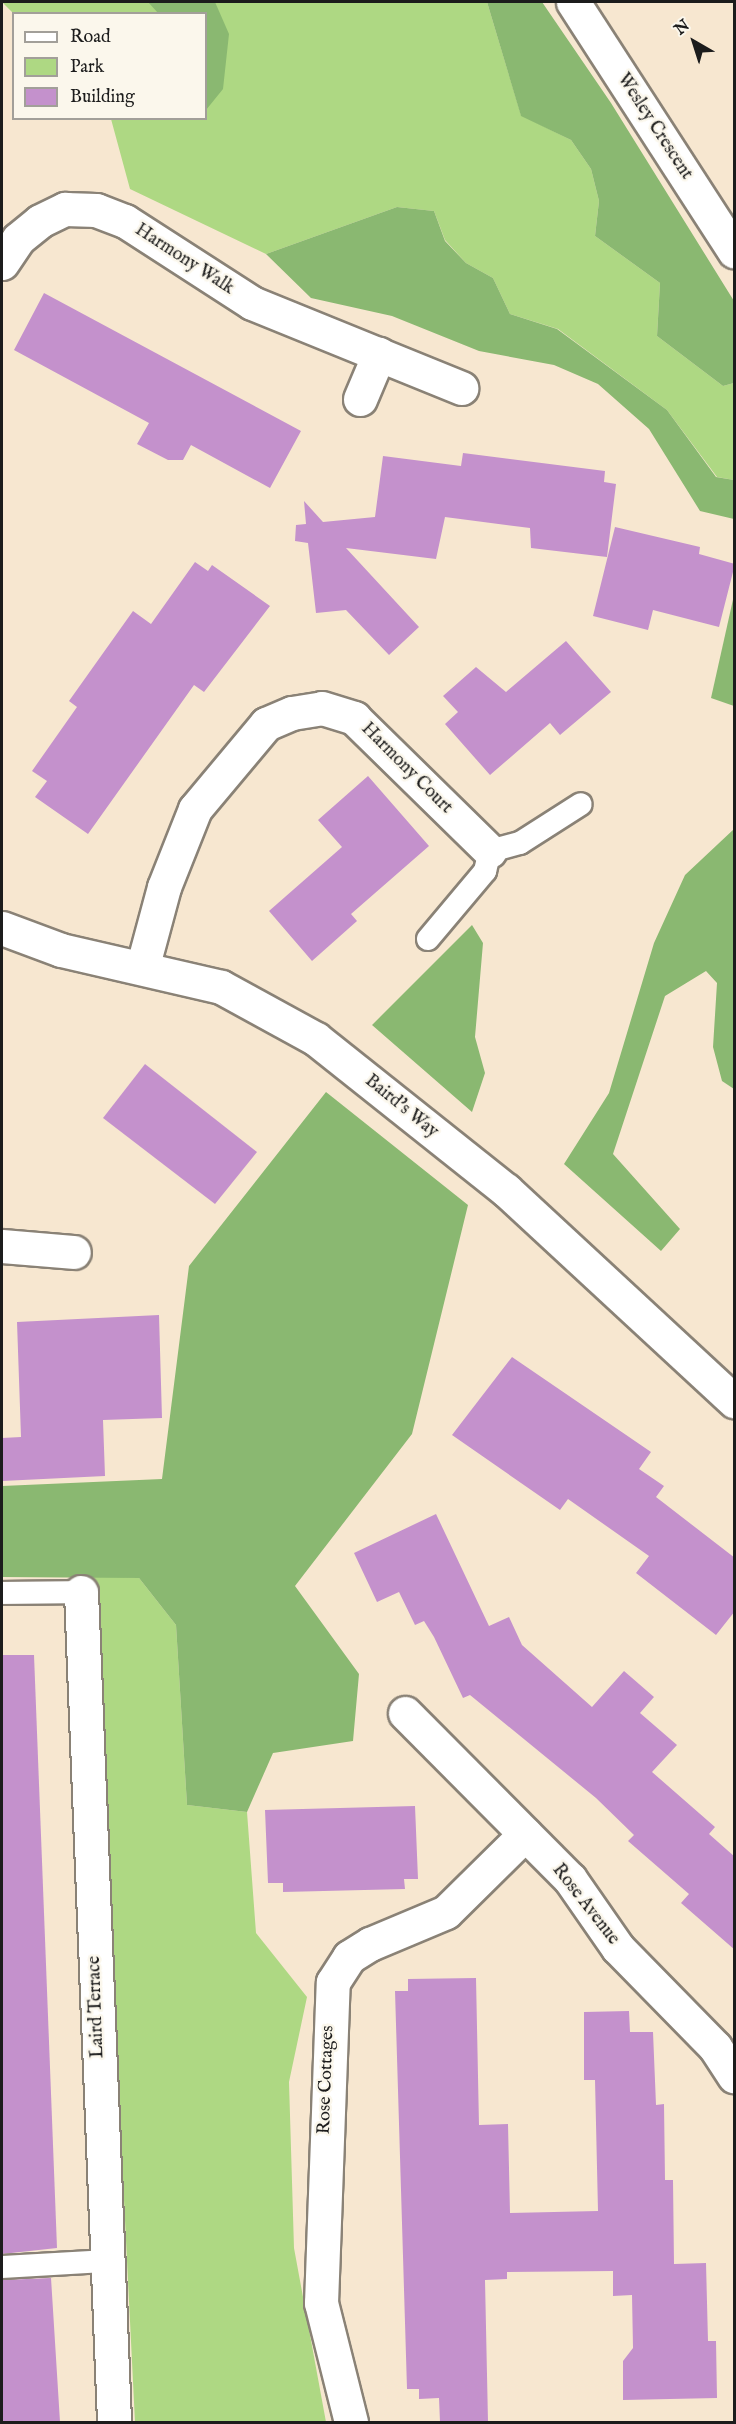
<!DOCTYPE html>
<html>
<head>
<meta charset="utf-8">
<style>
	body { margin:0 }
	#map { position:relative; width:736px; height:2424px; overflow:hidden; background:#f7e7d0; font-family:"IM FELL English",serif }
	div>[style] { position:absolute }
	.green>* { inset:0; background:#aed883 }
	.forest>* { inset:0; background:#8ab871 }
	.building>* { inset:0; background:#c491cc }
	.roads { filter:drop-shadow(2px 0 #8a8276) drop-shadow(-2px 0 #8a8276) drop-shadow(0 2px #8a8276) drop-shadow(0 -2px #8a8276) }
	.service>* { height:22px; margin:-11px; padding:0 11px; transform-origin:11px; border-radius:11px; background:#fff }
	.minor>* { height:33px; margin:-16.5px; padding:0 16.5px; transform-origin:16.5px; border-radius:16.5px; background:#fff }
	span { translate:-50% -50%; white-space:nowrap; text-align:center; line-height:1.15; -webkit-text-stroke:5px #fbf7ec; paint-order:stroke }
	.street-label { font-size:18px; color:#1c1c1c }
	.frame { position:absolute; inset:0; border:3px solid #1c1c1c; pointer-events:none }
	.legend { position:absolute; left:12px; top:12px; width:195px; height:108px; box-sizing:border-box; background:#fbf7ec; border:2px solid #a29f99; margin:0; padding:8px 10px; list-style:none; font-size:18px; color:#1c1c1c }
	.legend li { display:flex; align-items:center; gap:12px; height:30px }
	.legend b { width:30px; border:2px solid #a29f99 }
	.north { position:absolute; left:664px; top:12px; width:60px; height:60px; -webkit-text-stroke:4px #fbf7ec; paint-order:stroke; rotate:321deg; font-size:16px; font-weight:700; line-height:24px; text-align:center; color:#1c1c1c }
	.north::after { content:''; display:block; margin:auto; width:21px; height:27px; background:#1c1c1c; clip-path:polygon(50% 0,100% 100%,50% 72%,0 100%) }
</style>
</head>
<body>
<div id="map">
	<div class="green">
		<div style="clip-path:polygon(2px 2px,487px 2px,521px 115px,571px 140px,591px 169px,599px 201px,595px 236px,660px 283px,657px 336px,723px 386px,734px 383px,734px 480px,717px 477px,667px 410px,558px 329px,510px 314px,493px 278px,466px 263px,445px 240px,434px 211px,397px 207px,266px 254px,130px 189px,111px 119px,206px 118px,206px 14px,14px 14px)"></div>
		<div style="clip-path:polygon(93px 1575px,139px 1578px,176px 1625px,187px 1805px,247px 1812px,256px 1933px,307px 1997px,289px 2082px,294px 2248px,326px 2422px,135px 2422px)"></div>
	</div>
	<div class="forest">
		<div style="clip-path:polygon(148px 2px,215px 2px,229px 34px,223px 89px,206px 110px,206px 14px,158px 13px)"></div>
		<div style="clip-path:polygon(487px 2px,542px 2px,611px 103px,734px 301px,734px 383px,723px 386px,657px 336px,660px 283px,595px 236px,599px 201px,591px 169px,571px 140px,521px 116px)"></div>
		<div style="clip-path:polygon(397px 207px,434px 211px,445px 241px,466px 263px,493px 278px,510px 314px,557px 329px,667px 410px,716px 477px,734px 480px,734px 519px,700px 511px,649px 429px,598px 384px,554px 365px,479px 351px,392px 316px,311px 298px,266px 254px)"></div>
		<div style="clip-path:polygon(734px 595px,734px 706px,711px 698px)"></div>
		<div style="clip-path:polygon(734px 829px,734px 1089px,722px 1081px,713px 1047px,717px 983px,706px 971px,665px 996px,613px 1154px,680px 1229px,661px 1251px,564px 1164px,609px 1093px,654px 943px,685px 875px)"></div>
		<div style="clip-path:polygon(472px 925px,483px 943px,475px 1037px,485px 1073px,472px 1112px,372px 1025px)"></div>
		<div style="clip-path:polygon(326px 1092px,468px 1205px,412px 1434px,295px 1586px,359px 1674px,353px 1741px,273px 1753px,247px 1812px,187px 1805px,176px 1625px,139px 1578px,2px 1577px,2px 1486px,162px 1479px,189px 1266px)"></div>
	</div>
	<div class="building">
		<div style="clip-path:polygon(44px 293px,301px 431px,270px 488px,191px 445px,183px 460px,168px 460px,137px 444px,149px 423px,14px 350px)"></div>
		<div style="clip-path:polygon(463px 453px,605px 471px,604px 482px,616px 484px,607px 557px,531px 548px,530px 528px,445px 517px,436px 559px,346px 548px,419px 627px,389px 655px,346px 610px,316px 613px,308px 543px,295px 541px,296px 525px,306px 524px,304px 501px,323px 522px,375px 517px,383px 456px,461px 466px)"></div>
		<div style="clip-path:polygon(615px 527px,700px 547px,699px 554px,735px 564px,719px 627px,653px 610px,648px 630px,593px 616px)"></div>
		<div style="clip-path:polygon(195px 562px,208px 571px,212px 565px,270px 606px,204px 692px,194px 685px,88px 834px,35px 797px,47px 781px,32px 771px,77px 707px,69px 701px,133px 611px,151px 624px)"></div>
		<div style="clip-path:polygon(566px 641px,611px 692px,560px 735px,550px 723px,490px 775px,445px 724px,458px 712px,443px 696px,476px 667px,506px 692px)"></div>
		<div style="clip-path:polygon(368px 776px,429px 846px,351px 914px,357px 921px,312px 961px,269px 911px,342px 847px,318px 820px)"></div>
		<div style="clip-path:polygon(145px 1064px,257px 1152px,215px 1204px,103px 1118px)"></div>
		<div style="clip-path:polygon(159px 1315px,162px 1418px,103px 1420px,105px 1476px,2px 1481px,2px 1438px,21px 1437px,17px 1322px)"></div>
		<div style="clip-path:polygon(512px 1357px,651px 1452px,639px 1469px,664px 1486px,656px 1497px,735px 1558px,735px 1611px,716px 1635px,636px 1573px,649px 1556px,568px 1499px,560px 1510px,452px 1435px)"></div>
		<div style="clip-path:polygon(436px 1514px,489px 1626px,509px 1617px,522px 1645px,592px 1707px,624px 1671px,654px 1697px,640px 1713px,677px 1745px,652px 1772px,715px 1827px,709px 1834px,735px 1857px,735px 1950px,681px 1903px,689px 1894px,628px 1841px,634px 1835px,596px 1798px,470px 1695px,463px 1698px,434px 1637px,424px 1621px,415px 1625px,399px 1592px,377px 1602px,354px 1553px)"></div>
		<div style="clip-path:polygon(2px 1655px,34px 1655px,57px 2248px,2px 2254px)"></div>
		<div style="clip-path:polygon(415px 1806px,418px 1879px,404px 1879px,405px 1889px,283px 1892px,283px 1883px,268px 1883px,265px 1810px)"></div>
		<div style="clip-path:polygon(476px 1978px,479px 2125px,508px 2124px,510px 2213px,598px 2211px,595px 2080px,584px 2080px,584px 2012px,629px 2011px,630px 2032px,653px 2032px,656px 2105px,664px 2104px,665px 2180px,673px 2180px,674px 2264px,706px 2263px,708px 2341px,716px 2341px,717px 2398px,623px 2400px,623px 2361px,633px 2348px,632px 2295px,613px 2296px,613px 2271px,507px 2272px,507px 2279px,485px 2280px,488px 2422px,440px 2422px,439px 2398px,419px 2399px,419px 2389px,407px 2389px,395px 1991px,408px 1991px,408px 1979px)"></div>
		<div style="clip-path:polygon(51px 2278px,60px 2422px,2px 2422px,2px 2280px)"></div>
	</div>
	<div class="roads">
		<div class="service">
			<div style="left:428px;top:939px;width:89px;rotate:-50deg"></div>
			<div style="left:485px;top:871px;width:21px;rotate:-76deg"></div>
			<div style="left:490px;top:851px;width:31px;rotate:-15deg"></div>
			<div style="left:520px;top:843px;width:72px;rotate:-32.6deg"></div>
			<div style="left:2px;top:1593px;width:79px;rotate:-0.7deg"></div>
			<div style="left:2px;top:2267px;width:104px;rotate:-3.3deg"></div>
		</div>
		<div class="minor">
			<div style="left:573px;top:2px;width:297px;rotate:57.1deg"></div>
			<div style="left:2px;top:263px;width:29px;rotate:-56deg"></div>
			<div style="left:18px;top:239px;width:28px;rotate:-39deg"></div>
			<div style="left:40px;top:221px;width:28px;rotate:-26deg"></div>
			<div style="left:65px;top:209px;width:31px;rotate:2deg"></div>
			<div style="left:96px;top:210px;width:31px;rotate:21deg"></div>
			<div style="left:125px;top:221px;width:151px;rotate:32.8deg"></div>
			<div style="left:252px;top:303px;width:226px;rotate:22.1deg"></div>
			<div style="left:360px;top:399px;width:49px;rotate:-67.1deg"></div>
			<div style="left:2px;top:928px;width:63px;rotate:20.4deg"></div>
			<div style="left:61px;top:950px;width:164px;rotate:13deg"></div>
			<div style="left:221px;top:987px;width:108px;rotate:28.7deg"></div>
			<div style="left:316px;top:1039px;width:243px;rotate:38.5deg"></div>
			<div style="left:506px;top:1190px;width:311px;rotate:42.8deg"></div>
			<div style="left:143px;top:965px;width:81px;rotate:-74.9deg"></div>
			<div style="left:164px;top:887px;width:84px;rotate:-68.3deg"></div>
			<div style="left:195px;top:809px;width:111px;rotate:-50.1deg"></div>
			<div style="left:266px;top:724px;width:28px;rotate:-23deg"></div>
			<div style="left:292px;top:713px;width:30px;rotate:-9deg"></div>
			<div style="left:322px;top:708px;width:34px;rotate:17deg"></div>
			<div style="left:354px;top:718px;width:190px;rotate:44.4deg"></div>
			<div style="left:2px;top:1246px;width:72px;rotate:4.8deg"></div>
			<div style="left:81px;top:1592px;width:831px;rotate:87.72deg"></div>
			<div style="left:405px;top:1713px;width:234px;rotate:45.2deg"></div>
			<div style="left:570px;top:1879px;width:84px;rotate:55.2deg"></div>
			<div style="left:618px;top:1948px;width:139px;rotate:45.6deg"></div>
			<div style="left:715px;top:2047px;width:35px;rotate:57deg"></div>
			<div style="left:351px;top:2422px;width:123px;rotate:-104.1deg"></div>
			<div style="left:321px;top:2303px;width:321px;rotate:-87.9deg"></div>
			<div style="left:333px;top:1982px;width:30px;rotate:-57deg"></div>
			<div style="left:349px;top:1957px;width:25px;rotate:-32deg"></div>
			<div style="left:370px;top:1944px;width:82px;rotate:-22.8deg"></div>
			<div style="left:446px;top:1912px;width:111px;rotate:-44.6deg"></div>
		</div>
	</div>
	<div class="street-label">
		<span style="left:654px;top:127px;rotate:57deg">Wesley Crescent</span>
		<span style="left:184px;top:260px;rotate:33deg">Harmony Walk</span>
		<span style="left:406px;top:769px;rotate:45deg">Harmony Court</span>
		<span style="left:401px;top:1107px;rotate:39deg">Baird's Way</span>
		<span style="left:585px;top:1905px;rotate:52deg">Rose Avenue</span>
		<span style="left:97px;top:2007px;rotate:-92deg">Laird Terrace</span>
		<span style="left:327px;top:2080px;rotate:-88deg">Rose Cottages</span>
	</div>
	<div class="frame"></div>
	<ul class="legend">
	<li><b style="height:8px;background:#fff"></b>Road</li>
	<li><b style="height:16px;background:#aed883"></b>Park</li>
	<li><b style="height:16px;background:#c491cc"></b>Building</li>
	</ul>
	<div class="north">N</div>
</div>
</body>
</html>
